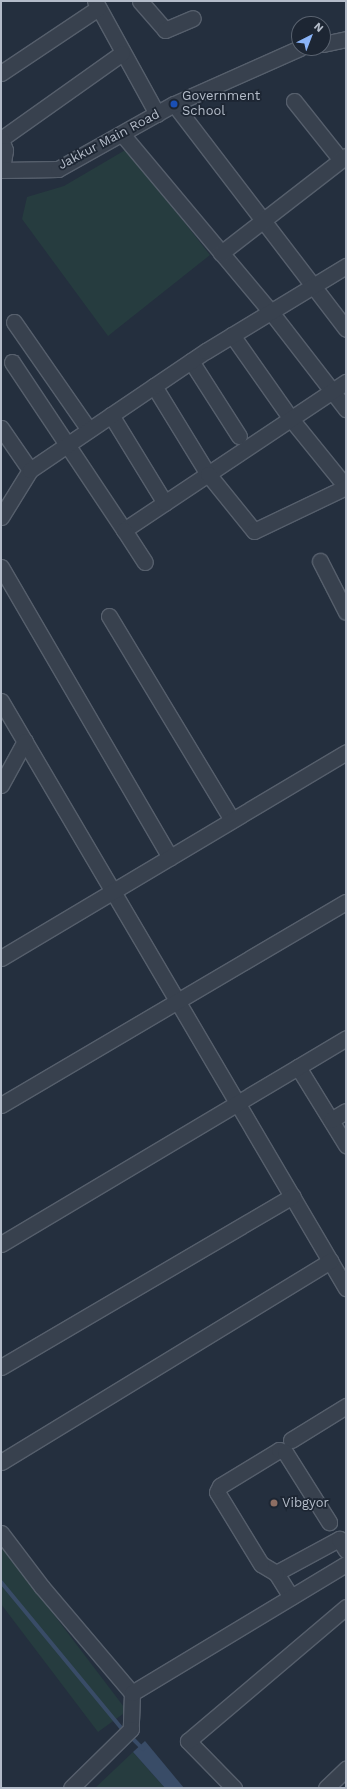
<!DOCTYPE html>
<html>
<head>
<meta charset="utf-8">
<style>
	body { margin:0 }
	#map { position:relative; width:347px; height:1789px; overflow:hidden; background:#242f3e; font-family:"Work Sans",sans-serif }
	div>[style] { position:absolute }
	.green>* { inset:0; background:#263c3f }
	.water>* { inset:0; background:#394c67 }
	.stream>* { height:4px; margin:-2px; padding:0 2px; transform-origin:2px; border-radius:2px; background:#394c67 }
	.roads { filter:drop-shadow(1px 0 #565f6c) drop-shadow(-1px 0 #565f6c) drop-shadow(0 1px #565f6c) drop-shadow(0 -1px #565f6c) }
	.minor>* { height:15px; margin:-7.5px; padding:0 7.5px; transform-origin:7.5px; border-radius:7.5px; background:#38414e }
	.dots>* { width:11px; height:11px; translate:-50% -50%; box-sizing:border-box; border:2px solid #1d2633; border-radius:50% }
	span { translate:-50% -50%; white-space:nowrap; text-align:center; line-height:1.15; -webkit-text-stroke:3.5px #1d2633; paint-order:stroke }
	.poi-label { font-size:13px; color:#b4bcc9 }
	.left { translate:0 -50%; text-align:left }
	.street-label { font-size:13px; color:#b4bcc9 }
	.frame { position:absolute; inset:0; border:2px solid #b4bcc9; pointer-events:none }
	.north { position:absolute; left:291px; top:16px; width:40px; height:40px; box-sizing:border-box; background:#1d2633; border:1px solid #59626f; border-radius:50%; rotate:42deg; font-size:11px; font-weight:700; line-height:16px; text-align:center; color:#b4bcc9 }
	.north::after { content:''; display:block; margin:auto; width:14px; height:18px; background:#8ab4f8; clip-path:polygon(50% 0,100% 100%,50% 72%,0 100%) }
</style>
</head>
<body>
<div id="map">
	<div class="green">
		<div style="clip-path:polygon(127px 149px,210px 255px,108px 336px,22px 219px,27px 197px,64px 186px)"></div>
		<div style="clip-path:polygon(1px 1545px,127px 1711px,98px 1732px,1px 1604px)"></div>
		<div style="clip-path:polygon(133px 1752px,165px 1788px,95px 1788px)"></div>
	</div>
	<div class="water">
		<div style="clip-path:polygon(145px 1741px,184px 1788px,165px 1788px,133px 1752px)"></div>
	</div>
	<div class="stream">
		<div style="left:1px;top:1582px;width:193px;rotate:50.5deg"></div>
		<div style="left:129px;top:1735px;width:20px;rotate:45deg"></div>
	</div>
	<div class="roads">
		<div class="minor">
			<div style="left:95px;top:1px;width:129px;rotate:61.2deg"></div>
			<div style="left:140px;top:1px;width:38px;rotate:49deg"></div>
			<div style="left:165px;top:30px;width:30px;rotate:-23deg"></div>
			<div style="left:323px;top:44px;width:24px;rotate:-12deg"></div>
			<div style="left:1px;top:73px;width:117px;rotate:-33.8deg"></div>
			<div style="left:294px;top:101px;width:75px;rotate:51.5deg"></div>
			<div style="left:174px;top:104px;width:283px;rotate:52.6deg"></div>
			<div style="left:122px;top:134px;width:232px;rotate:50.1deg"></div>
			<div style="left:271px;top:312px;width:123px;rotate:52.3deg"></div>
			<div style="left:1px;top:139px;width:148px;rotate:-35.4deg"></div>
			<div style="left:1px;top:139px;width:12px;rotate:70deg"></div>
			<div style="left:5px;top:150px;width:20px;rotate:99deg"></div>
			<div style="left:1px;top:170px;width:57px;rotate:-1deg"></div>
			<div style="left:58px;top:169px;width:133px;rotate:-29.3deg"></div>
			<div style="left:174px;top:104px;width:138px;rotate:-24deg"></div>
			<div style="left:221px;top:253px;width:158px;rotate:-37.8deg"></div>
			<div style="left:14px;top:322px;width:131px;rotate:55.2deg"></div>
			<div style="left:232px;top:335px;width:103px;rotate:54.9deg"></div>
			<div style="left:291px;top:419px;width:87px;rotate:51deg"></div>
			<div style="left:191px;top:361px;width:89px;rotate:57.4deg"></div>
			<div style="left:12px;top:362px;width:202px;rotate:56.3deg"></div>
			<div style="left:124px;top:530px;width:267px;rotate:-33.7deg"></div>
			<div style="left:154px;top:386px;width:103px;rotate:58.5deg"></div>
			<div style="left:208px;top:474px;width:73px;rotate:51.1deg"></div>
			<div style="left:254px;top:531px;width:102px;rotate:-25.6deg"></div>
			<div style="left:111px;top:415px;width:103px;rotate:58.5deg"></div>
			<div style="left:1px;top:428px;width:51px;rotate:55.4deg"></div>
			<div style="left:1px;top:517px;width:55px;rotate:-58.3deg"></div>
			<div style="left:30px;top:470px;width:212px;rotate:-34.1deg"></div>
			<div style="left:206px;top:351px;width:164px;rotate:-31.3deg"></div>
			<div style="left:124px;top:530px;width:38px;rotate:57deg"></div>
			<div style="left:320px;top:561px;width:57px;rotate:63deg"></div>
			<div style="left:1px;top:567px;width:336px;rotate:59.8deg"></div>
			<div style="left:109px;top:616px;width:238px;rotate:58.9deg"></div>
			<div style="left:1px;top:701px;width:681px;rotate:59.56deg"></div>
			<div style="left:1px;top:785px;width:50px;rotate:-61.4deg"></div>
			<div style="left:1px;top:958px;width:402px;rotate:-30.8deg"></div>
			<div style="left:298px;top:1067px;width:92px;rotate:58.4deg"></div>
			<div style="left:1px;top:1105px;width:400px;rotate:-30.5deg"></div>
			<div style="left:331px;top:1120px;width:17px;rotate:-31deg"></div>
			<div style="left:1px;top:1244px;width:402px;rotate:-30.8deg"></div>
			<div style="left:1px;top:1367px;width:338px;rotate:-30.4deg"></div>
			<div style="left:291px;top:1440px;width:65px;rotate:-31.7deg"></div>
			<div style="left:1px;top:1462px;width:386px;rotate:-31.4deg"></div>
			<div style="left:1px;top:1533px;width:68px;rotate:52.8deg"></div>
			<div style="left:42px;top:1587px;width:139px;rotate:49.7deg"></div>
			<div style="left:132px;top:1693px;width:36px;rotate:92deg"></div>
			<div style="left:131px;top:1729px;width:84px;rotate:135.5deg"></div>
			<div style="left:276px;top:1573px;width:72px;rotate:-28.4deg"></div>
			<div style="left:339px;top:1539px;width:13px;rotate:58deg"></div>
			<div style="left:291px;top:1597px;width:28px;rotate:-122deg"></div>
			<div style="left:276px;top:1573px;width:17px;rotate:-149deg"></div>
			<div style="left:261px;top:1564px;width:84px;rotate:-121.4deg"></div>
			<div style="left:217px;top:1492px;width:7px;rotate:-63deg"></div>
			<div style="left:220px;top:1486px;width:69px;rotate:-31.4deg"></div>
			<div style="left:279px;top:1450px;width:6px;rotate:18deg"></div>
			<div style="left:285px;top:1452px;width:83px;rotate:57.8deg"></div>
			<div style="left:132px;top:1693px;width:250px;rotate:-31.1deg"></div>
			<div style="left:234px;top:1788px;width:66px;rotate:-134.4deg"></div>
			<div style="left:188px;top:1741px;width:207px;rotate:-40.3deg"></div>
			<div style="left:326px;top:1788px;width:28px;rotate:-44deg"></div>
		</div>
	</div>
	<div class="dots">
		<div style="left:174px;top:104px;background:#1a4fb4"></div>
		<div style="left:274px;top:1503px;background:#8d6e63"></div>
	</div>
	<div class="poi-label">
		<span class="left" style="left:182px;top:104px">Government<br>School</span>
		<span class="left" style="left:282px;top:1503px">Vibgyor</span>
	</div>
	<div class="street-label">
		<span style="left:109px;top:140px;rotate:-28deg">Jakkur Main Road</span>
	</div>
	<div class="frame"></div>
	<div class="north">N</div>
</div>
</body>
</html>
